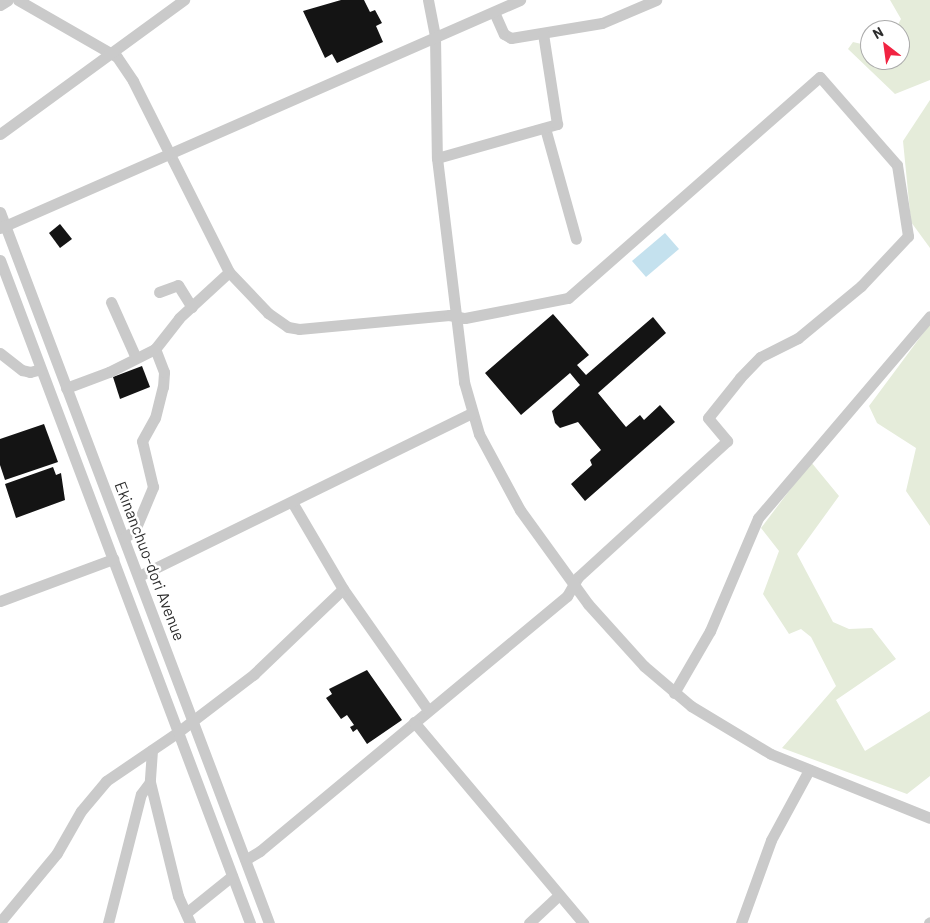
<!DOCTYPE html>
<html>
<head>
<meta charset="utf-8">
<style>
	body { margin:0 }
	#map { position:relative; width:930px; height:923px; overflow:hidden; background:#fff; font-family:Barlow,sans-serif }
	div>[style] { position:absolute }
	.green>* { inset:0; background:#e5ecda }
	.water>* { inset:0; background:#c4e1ee }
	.building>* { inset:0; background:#141414 }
	.minor>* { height:11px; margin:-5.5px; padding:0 5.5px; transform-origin:5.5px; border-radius:5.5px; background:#cacaca }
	span { translate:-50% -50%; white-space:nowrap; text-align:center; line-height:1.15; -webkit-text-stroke:5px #fff; paint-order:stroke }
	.street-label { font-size:16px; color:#2d2d2d }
	.north { position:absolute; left:860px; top:20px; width:50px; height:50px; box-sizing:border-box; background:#fff; border:1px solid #ababab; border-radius:50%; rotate:330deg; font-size:14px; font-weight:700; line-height:20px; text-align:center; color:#2d2d2d }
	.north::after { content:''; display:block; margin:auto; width:18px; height:22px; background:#f12342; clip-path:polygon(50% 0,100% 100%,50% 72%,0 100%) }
</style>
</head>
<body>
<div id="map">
	<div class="green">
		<div style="clip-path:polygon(890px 0,930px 0,930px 80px,895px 94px,848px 49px,853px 42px,870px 46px,870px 60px,900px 60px,900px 30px,895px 30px,901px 19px)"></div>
		<div style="clip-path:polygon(930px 100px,930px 248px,911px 222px,903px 141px)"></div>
		<div style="clip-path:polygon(930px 324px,930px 526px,906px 491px,916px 448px,877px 423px,869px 406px)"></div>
		<div style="clip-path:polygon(811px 462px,839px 496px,797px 554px,833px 622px,849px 629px,872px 628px,896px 659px,836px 700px,865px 751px,930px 711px,930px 776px,907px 794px,782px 748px,836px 686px,811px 637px,801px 629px,789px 634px,763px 594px,779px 551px,761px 528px)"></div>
	</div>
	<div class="water">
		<div style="clip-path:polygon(665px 233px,679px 249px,646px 277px,632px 261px)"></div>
	</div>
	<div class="building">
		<div style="clip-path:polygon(341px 0,364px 0,370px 12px,375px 10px,382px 23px,376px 26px,383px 42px,337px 63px,332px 54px,325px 58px,303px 11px)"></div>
		<div style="clip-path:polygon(60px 224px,72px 239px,60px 248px,49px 233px)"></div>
		<div style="clip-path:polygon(553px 314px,589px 355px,577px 365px,586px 375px,653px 317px,666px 333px,598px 393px,626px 427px,640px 415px,644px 420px,660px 405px,675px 422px,585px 501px,571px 484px,592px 465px,590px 460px,601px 450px,578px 422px,560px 428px,555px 423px,552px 411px,580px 385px,570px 373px,521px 415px,485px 373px)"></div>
		<div style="clip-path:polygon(142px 366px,150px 387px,120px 399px,113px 377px)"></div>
		<div style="clip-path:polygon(44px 424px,58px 462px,5px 480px,0 465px,0 439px)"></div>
		<div style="clip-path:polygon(53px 467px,56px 475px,61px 473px,65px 500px,16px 518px,5px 484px)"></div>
		<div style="clip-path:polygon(367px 670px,402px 720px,367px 744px,357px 729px,353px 732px,350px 727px,354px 725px,347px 715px,341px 719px,326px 698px,332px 694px,329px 689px)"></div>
	</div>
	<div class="minor">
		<div style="left:18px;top:0;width:114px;rotate:29.9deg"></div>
		<div style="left:117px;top:57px;width:29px;rotate:56deg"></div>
		<div style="left:133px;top:81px;width:214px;rotate:63.3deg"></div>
		<div style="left:229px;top:272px;width:57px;rotate:46.4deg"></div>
		<div style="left:268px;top:313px;width:24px;rotate:35deg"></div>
		<div style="left:288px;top:327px;width:11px;rotate:10deg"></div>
		<div style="left:299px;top:329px;width:151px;rotate:-5.3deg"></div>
		<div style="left:449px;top:315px;width:16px;rotate:11deg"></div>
		<div style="left:465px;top:318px;width:105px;rotate:-11deg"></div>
		<div style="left:568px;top:298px;width:335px;rotate:-41.3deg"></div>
		<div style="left:820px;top:77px;width:117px;rotate:48.8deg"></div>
		<div style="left:897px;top:165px;width:72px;rotate:81.2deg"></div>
		<div style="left:908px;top:236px;width:69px;rotate:133.2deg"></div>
		<div style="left:861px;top:286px;width:82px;rotate:140.5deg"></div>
		<div style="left:798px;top:338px;width:42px;rotate:153.4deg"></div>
		<div style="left:760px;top:357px;width:29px;rotate:134deg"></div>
		<div style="left:740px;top:378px;width:51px;rotate:128.7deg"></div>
		<div style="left:708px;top:418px;width:30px;rotate:50deg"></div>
		<div style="left:727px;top:441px;width:202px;rotate:137.6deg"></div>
		<div style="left:578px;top:577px;width:22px;rotate:120deg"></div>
		<div style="left:567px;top:596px;width:399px;rotate:140.3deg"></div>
		<div style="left:260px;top:851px;width:17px;rotate:149deg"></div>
		<div style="left:428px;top:0;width:38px;rotate:79deg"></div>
		<div style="left:435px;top:37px;width:121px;rotate:89.1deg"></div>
		<div style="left:437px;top:158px;width:226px;rotate:83.1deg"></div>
		<div style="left:464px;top:382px;width:54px;rotate:73.9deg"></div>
		<div style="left:479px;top:434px;width:86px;rotate:61.7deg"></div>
		<div style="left:520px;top:510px;width:116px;rotate:54.1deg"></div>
		<div style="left:588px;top:604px;width:84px;rotate:47.9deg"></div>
		<div style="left:644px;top:666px;width:62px;rotate:40.4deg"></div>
		<div style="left:691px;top:706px;width:93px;rotate:31deg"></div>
		<div style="left:771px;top:754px;width:171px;rotate:21.9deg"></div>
		<div style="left:0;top:5px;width:9px;rotate:-32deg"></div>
		<div style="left:494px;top:12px;width:24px;rotate:66deg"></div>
		<div style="left:504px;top:34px;width:8px;rotate:30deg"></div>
		<div style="left:511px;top:38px;width:92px;rotate:-9.4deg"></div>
		<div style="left:602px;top:23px;width:59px;rotate:-23.1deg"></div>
		<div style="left:545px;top:128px;width:115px;rotate:74.4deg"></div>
		<div style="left:0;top:134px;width:228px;rotate:-36.1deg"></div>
		<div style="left:437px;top:158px;width:125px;rotate:-15.8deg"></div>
		<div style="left:557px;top:124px;width:91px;rotate:-98.8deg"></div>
		<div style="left:0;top:212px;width:760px;rotate:69.28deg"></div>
		<div style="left:0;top:228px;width:568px;rotate:-23.68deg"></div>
		<div style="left:0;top:260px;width:709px;rotate:69.34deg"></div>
		<div style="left:159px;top:292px;width:20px;rotate:-20deg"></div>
		<div style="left:178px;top:285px;width:26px;rotate:58deg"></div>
		<div style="left:111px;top:302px;width:61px;rotate:65.9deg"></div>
		<div style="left:0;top:353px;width:28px;rotate:38deg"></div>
		<div style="left:22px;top:370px;width:8px;rotate:14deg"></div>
		<div style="left:30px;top:372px;width:11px;rotate:-15deg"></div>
		<div style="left:66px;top:388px;width:46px;rotate:-20.4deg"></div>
		<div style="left:109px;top:372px;width:51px;rotate:-26.6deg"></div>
		<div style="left:155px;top:349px;width:39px;rotate:-52deg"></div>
		<div style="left:179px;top:318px;width:68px;rotate:-42.6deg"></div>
		<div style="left:292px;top:502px;width:101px;rotate:59.6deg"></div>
		<div style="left:343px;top:589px;width:148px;rotate:54.9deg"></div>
		<div style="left:124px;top:538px;width:14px;rotate:-36deg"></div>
		<div style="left:135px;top:530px;width:47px;rotate:-67.3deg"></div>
		<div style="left:153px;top:487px;width:47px;rotate:-103.4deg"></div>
		<div style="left:142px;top:441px;width:26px;rotate:-61deg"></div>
		<div style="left:155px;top:418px;width:32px;rotate:-76deg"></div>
		<div style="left:163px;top:387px;width:15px;rotate:-86deg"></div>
		<div style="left:164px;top:372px;width:25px;rotate:-111deg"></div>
		<div style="left:139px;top:576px;width:371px;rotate:-26.1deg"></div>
		<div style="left:0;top:601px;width:121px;rotate:-20.4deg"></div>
		<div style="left:674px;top:693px;width:72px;rotate:-59.9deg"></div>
		<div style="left:710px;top:631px;width:123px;rotate:-67deg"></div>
		<div style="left:758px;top:518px;width:265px;rotate:-49.6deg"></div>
		<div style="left:414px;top:722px;width:263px;rotate:49.9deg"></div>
		<div style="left:152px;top:750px;width:32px;rotate:94deg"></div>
		<div style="left:150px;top:782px;width:117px;rotate:76.2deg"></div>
		<div style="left:178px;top:896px;width:30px;rotate:66deg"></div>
		<div style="left:186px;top:913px;width:59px;rotate:-38.8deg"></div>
		<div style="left:0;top:922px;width:89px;rotate:-50.4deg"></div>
		<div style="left:57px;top:853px;width:48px;rotate:-60.3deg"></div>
		<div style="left:81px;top:811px;width:39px;rotate:-50deg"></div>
		<div style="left:106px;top:781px;width:87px;rotate:-34.2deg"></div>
		<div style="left:178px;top:732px;width:96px;rotate:-37.3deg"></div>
		<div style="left:254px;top:674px;width:123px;rotate:-43.7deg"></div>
		<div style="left:108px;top:923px;width:133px;rotate:-75.7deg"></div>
		<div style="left:141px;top:794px;width:15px;rotate:-53deg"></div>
		<div style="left:529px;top:923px;width:41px;rotate:-43deg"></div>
		<div style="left:741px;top:923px;width:88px;rotate:-70.1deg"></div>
		<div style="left:771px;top:840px;width:80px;rotate:-61.5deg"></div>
		<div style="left:929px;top:923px;width:1px;rotate:-45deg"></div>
	</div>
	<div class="street-label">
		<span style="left:150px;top:561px;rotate:69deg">Ekinanchuo-dori Avenue</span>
	</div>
	<div class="north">N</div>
</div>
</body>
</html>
